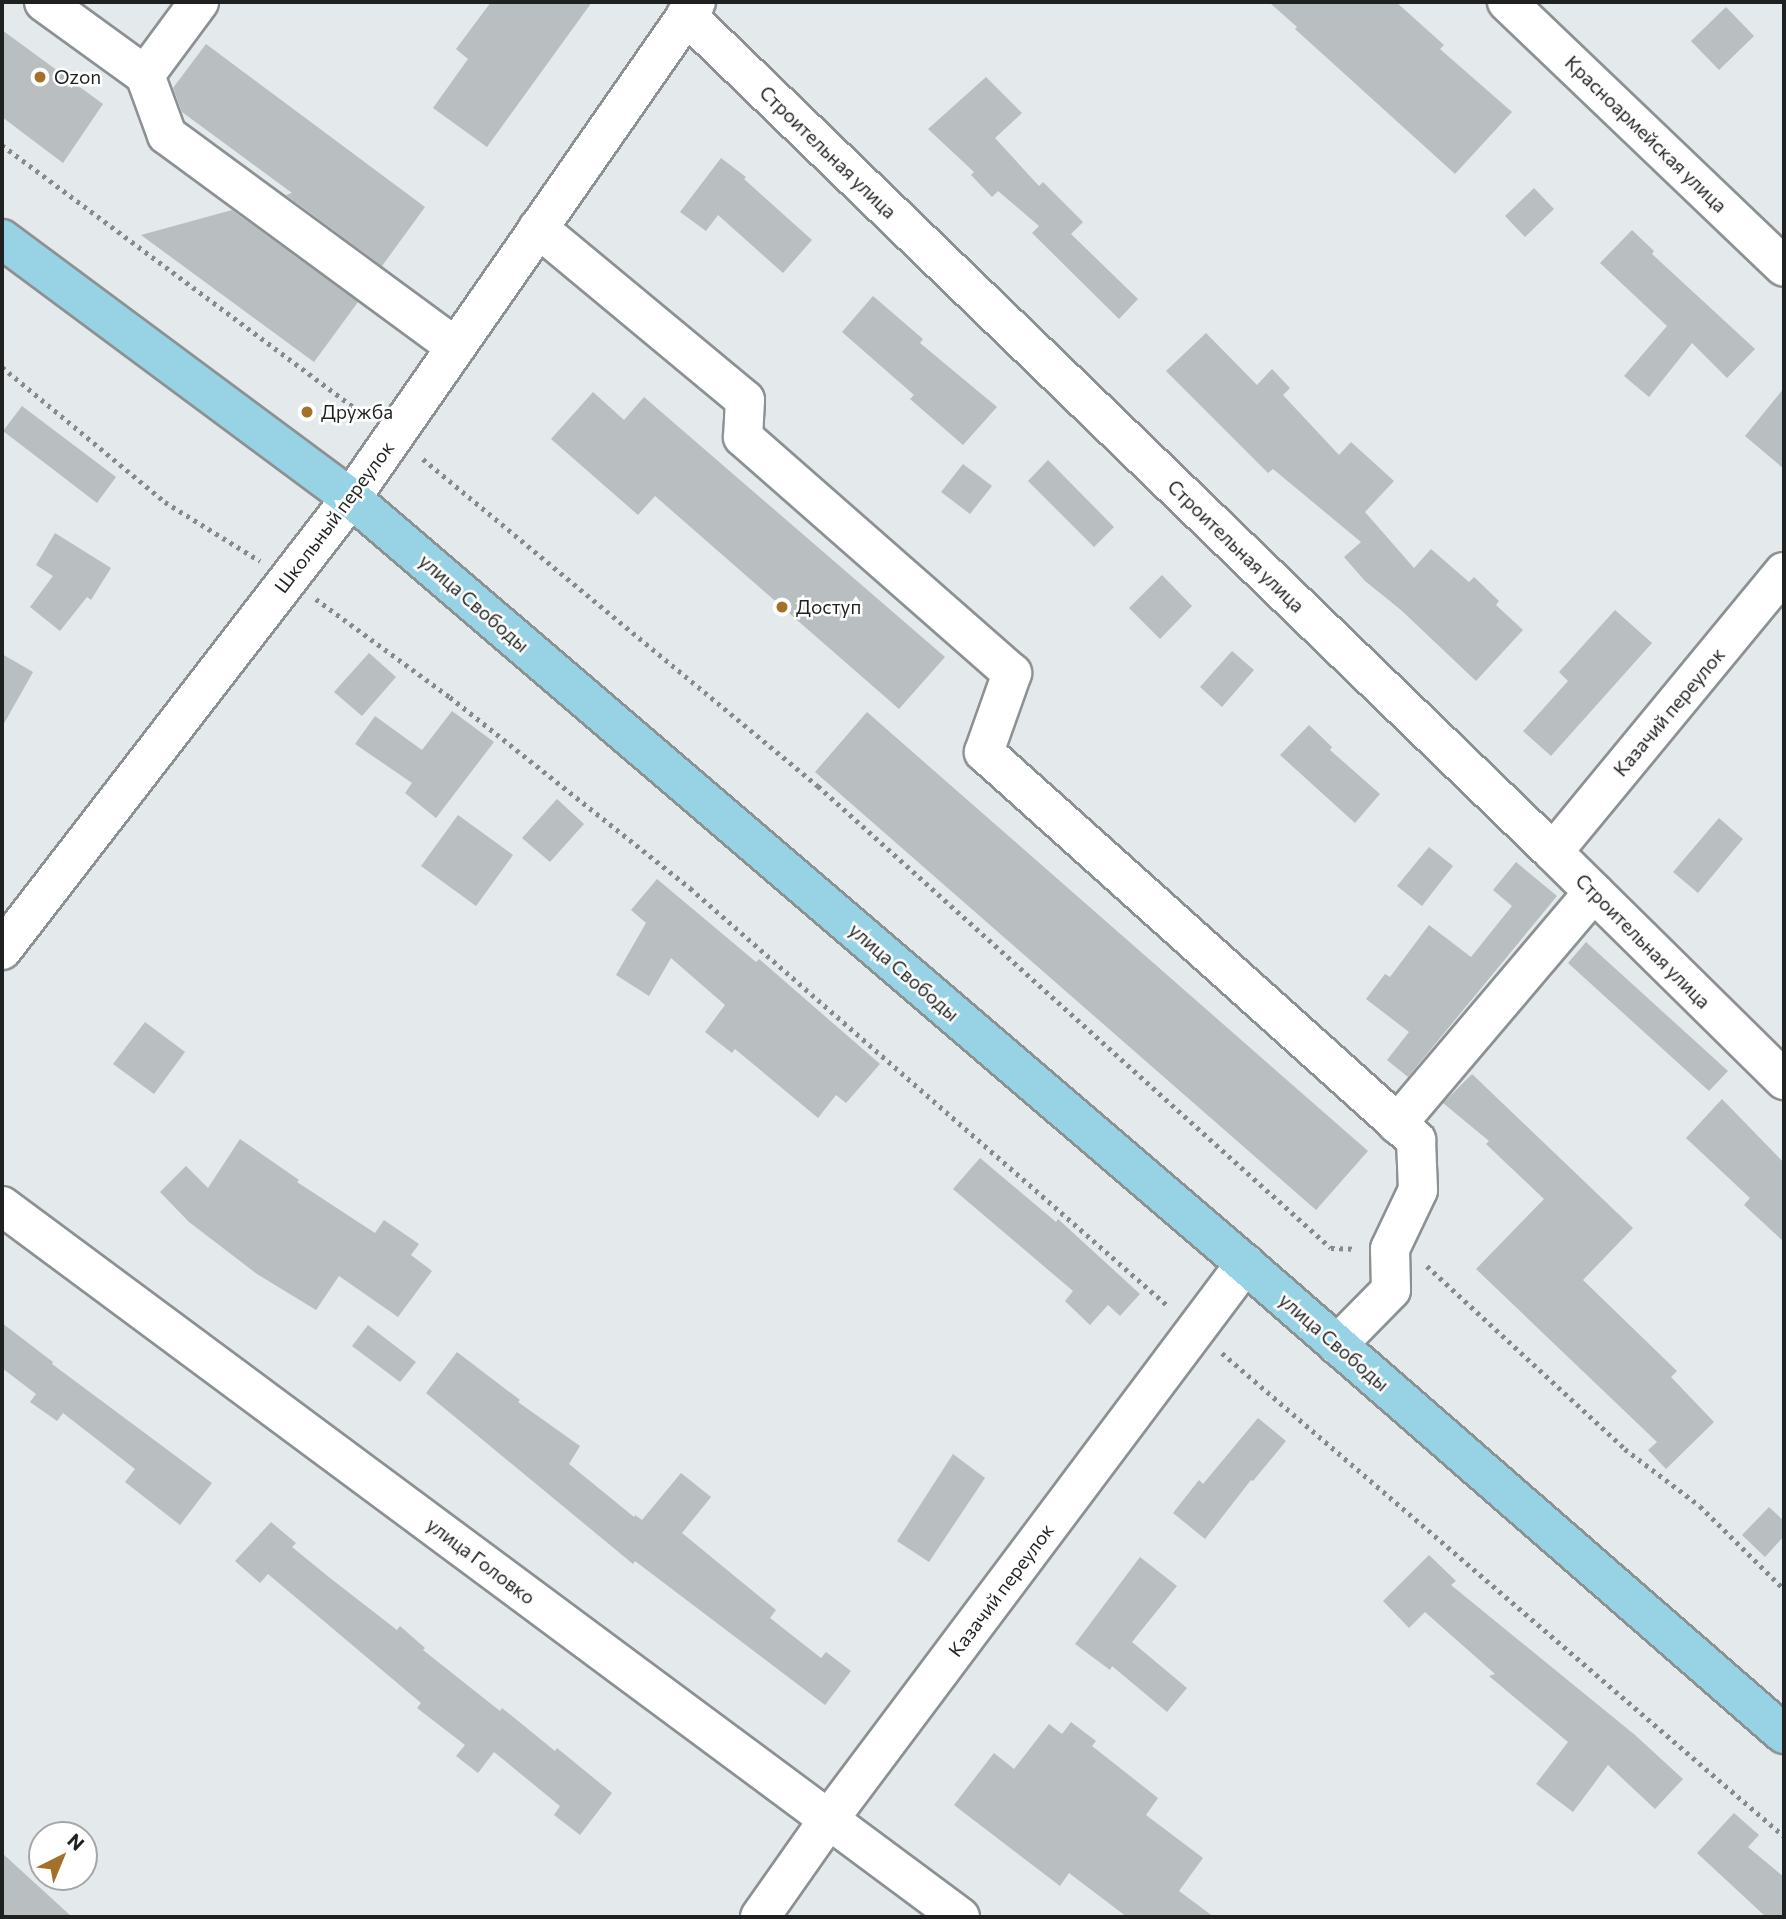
<!DOCTYPE html>
<html>
<head>
<meta charset="utf-8">
<style>
	body { margin:0 }
	#map { position:relative; width:1786px; height:1919px; overflow:hidden; background:#e4e9eb; font-family:Commissioner,sans-serif }
	div>[style] { position:absolute }
	.building>* { inset:0; background:#b9bec0 }
	.path>* { height:4.5px; margin-top:-2.25px; transform-origin:0; background:repeating-linear-gradient(90deg,#878a8b 0 3.5px,transparent 0 8.5px) }
	.roads { filter:drop-shadow(2px 0 #8c9193) drop-shadow(-2px 0 #8c9193) drop-shadow(0 2px #8c9193) drop-shadow(0 -2px #8c9193) }
	.minor>* { height:38px; margin:-19px; padding:0 19px; transform-origin:19px; border-radius:19px; background:#fff }
	.major>* { height:38px; margin:-19px; padding:0 19px; transform-origin:19px; border-radius:19px; background:#98d3e5 }
	.dots>* { width:19px; height:19px; translate:-50% -50%; box-sizing:border-box; border:4px solid #fff; border-radius:50% }
	span { translate:-50% -50%; white-space:nowrap; text-align:center; line-height:1.15; -webkit-text-stroke:5px #fff; paint-order:stroke }
	.poi-label { font-size:19px; color:#1f2121 }
	.left { translate:0 -50%; text-align:left }
	.street-label { font-size:19px; color:#1f2121 }
	.frame { position:absolute; inset:0; border:4px solid #1f2121; pointer-events:none }
	.north { position:absolute; left:28px; top:1821px; width:70px; height:70px; box-sizing:border-box; background:#fff; border:2px solid #a5a6a6; border-radius:50%; rotate:43deg; font-size:19px; font-weight:700; line-height:28px; text-align:center; color:#1f2121 }
	.north::after { content:''; display:block; margin:auto; width:24px; height:32px; background:#a57129; clip-path:polygon(50% 0,100% 100%,50% 72%,0 100%) }
</style>
</head>
<body>
<div id="map">
	<div class="building">
		<div style="clip-path:polygon(491px 2px,592px 2px,487px 147px,433px 108px,468px 59px,456px 49px)"></div>
		<div style="clip-path:polygon(1269px 2px,1396px 2px,1444px 45px,1440px 49px,1512px 112px,1455px 174px,1295px 29px,1297px 27px)"></div>
		<div style="clip-path:polygon(1726px 7px,1754px 36px,1719px 70px,1691px 41px)"></div>
		<div style="clip-path:polygon(2px 30px,103px 104px,63px 163px,2px 117px)"></div>
		<div style="clip-path:polygon(206px 44px,425px 207px,382px 266px,286px 195px,292px 193px,182px 112px,173px 88px)"></div>
		<div style="clip-path:polygon(986px 77px,1022px 113px,995px 138px,1039px 186px,1043px 182px,1083px 222px,1071px 234px,1138px 299px,1119px 319px,1032px 233px,1039px 226px,998px 191px,992px 197px,971px 175px,974px 172px,928px 129px)"></div>
		<div style="clip-path:polygon(721px 158px,746px 177px,744px 179px,812px 240px,783px 273px,718px 215px,706px 231px,680px 212px)"></div>
		<div style="clip-path:polygon(1534px 188px,1554px 209px,1525px 237px,1505px 216px)"></div>
		<div style="clip-path:polygon(232px 210px,358px 302px,314px 362px,141px 235px)"></div>
		<div style="clip-path:polygon(1632px 230px,1654px 251px,1652px 254px,1755px 349px,1727px 378px,1692px 343px,1649px 397px,1624px 376px,1667px 326px,1600px 263px)"></div>
		<div style="clip-path:polygon(873px 296px,923px 339px,920px 343px,997px 407px,963px 445px,910px 399px,914px 395px,842px 332px)"></div>
		<div style="clip-path:polygon(1206px 333px,1257px 385px,1272px 369px,1290px 388px,1283px 395px,1339px 455px,1351px 442px,1394px 481px,1365px 512px,1414px 568px,1431px 549px,1469px 582px,1474px 577px,1499px 601px,1496px 605px,1523px 630px,1476px 681px,1401px 610px,1365px 581px,1344px 557px,1361px 542px,1273px 469px,1268px 473px,1166px 371px)"></div>
		<div style="clip-path:polygon(1784px 388px,1784px 469px,1745px 436px)"></div>
		<div style="clip-path:polygon(593px 392px,624px 420px,644px 397px,945px 657px,899px 709px,655px 496px,638px 515px,551px 439px)"></div>
		<div style="clip-path:polygon(22px 406px,116px 477px,97px 503px,3px 431px)"></div>
		<div style="clip-path:polygon(1048px 460px,1114px 527px,1094px 547px,1028px 481px)"></div>
		<div style="clip-path:polygon(963px 464px,992px 486px,970px 514px,941px 492px)"></div>
		<div style="clip-path:polygon(55px 533px,111px 568px,91px 600px,87px 597px,60px 631px,30px 607px,53px 576px,36px 565px)"></div>
		<div style="clip-path:polygon(1162px 575px,1192px 606px,1160px 639px,1129px 608px)"></div>
		<div style="clip-path:polygon(1615px 610px,1652px 643px,1551px 756px,1523px 731px,1568px 681px,1559px 672px)"></div>
		<div style="clip-path:polygon(1232px 651px,1254px 670px,1222px 707px,1200px 687px)"></div>
		<div style="clip-path:polygon(369px 653px,396px 677px,362px 716px,334px 692px)"></div>
		<div style="clip-path:polygon(2px 654px,33px 672px,2px 727px)"></div>
		<div style="clip-path:polygon(452px 711px,494px 742px,436px 818px,405px 793px,412px 783px,355px 744px,375px 716px,422px 750px)"></div>
		<div style="clip-path:polygon(867px 712px,1368px 1151px,1316px 1210px,815px 772px)"></div>
		<div style="clip-path:polygon(1309px 725px,1332px 747px,1330px 750px,1380px 794px,1355px 823px,1280px 755px)"></div>
		<div style="clip-path:polygon(557px 799px,584px 824px,550px 862px,522px 838px)"></div>
		<div style="clip-path:polygon(458px 815px,513px 855px,476px 906px,421px 866px)"></div>
		<div style="clip-path:polygon(1719px 818px,1743px 839px,1698px 893px,1673px 872px)"></div>
		<div style="clip-path:polygon(1429px 847px,1453px 866px,1422px 906px,1397px 886px)"></div>
		<div style="clip-path:polygon(1516px 862px,1557px 896px,1408px 1077px,1387px 1060px,1409px 1032px,1366px 999px,1385px 974px,1390px 977px,1429px 925px,1471px 957px,1512px 906px,1493px 890px)"></div>
		<div style="clip-path:polygon(657px 879px,756px 962px,759px 959px,880px 1064px,846px 1103px,836px 1095px,818px 1118px,735px 1049px,732px 1053px,705px 1032px,725px 1005px,671px 958px,649px 996px,616px 975px,646px 923px,631px 910px)"></div>
		<div style="clip-path:polygon(1586px 942px,1728px 1071px,1709px 1091px,1568px 963px)"></div>
		<div style="clip-path:polygon(145px 1022px,185px 1052px,154px 1094px,113px 1064px)"></div>
		<div style="clip-path:polygon(1472px 1074px,1633px 1228px,1583px 1280px,1677px 1371px,1671px 1377px,1714px 1422px,1666px 1469px,1648px 1450px,1657px 1442px,1476px 1269px,1544px 1199px,1486px 1144px,1489px 1141px,1443px 1103px)"></div>
		<div style="clip-path:polygon(1722px 1099px,1784px 1163px,1784px 1242px,1744px 1205px,1750px 1198px,1686px 1138px)"></div>
		<div style="clip-path:polygon(240px 1139px,299px 1180px,297px 1182px,375px 1233px,384px 1220px,419px 1244px,411px 1255px,432px 1271px,398px 1317px,339px 1276px,316px 1310px,257px 1274px,189px 1222px,160px 1192px,186px 1166px,208px 1188px)"></div>
		<div style="clip-path:polygon(980px 1158px,1056px 1222px,1058px 1219px,1140px 1294px,1120px 1316px,1108px 1305px,1090px 1325px,1065px 1301px,1073px 1291px,953px 1189px)"></div>
		<div style="clip-path:polygon(2px 1323px,53px 1362px,52px 1364px,212px 1483px,180px 1525px,125px 1482px,135px 1469px,63px 1413px,57px 1421px,30px 1402px,36px 1394px,2px 1368px)"></div>
		<div style="clip-path:polygon(368px 1325px,416px 1362px,400px 1382px,352px 1346px)"></div>
		<div style="clip-path:polygon(457px 1352px,520px 1400px,518px 1402px,580px 1446px,569px 1464px,634px 1517px,635px 1515px,642px 1520px,681px 1473px,711px 1497px,682px 1533px,776px 1610px,770px 1618px,821px 1658px,826px 1652px,851px 1671px,825px 1705px,635px 1561px,633px 1564px,426px 1393px)"></div>
		<div style="clip-path:polygon(1258px 1418px,1286px 1441px,1253px 1481px,1251px 1480px,1205px 1539px,1173px 1513px,1199px 1480px,1203px 1484px)"></div>
		<div style="clip-path:polygon(953px 1454px,985px 1478px,929px 1562px,897px 1541px)"></div>
		<div style="clip-path:polygon(1769px 1507px,1784px 1521px,1784px 1536px,1765px 1557px,1742px 1535px)"></div>
		<div style="clip-path:polygon(271px 1522px,296px 1543px,292px 1547px,330px 1578px,397px 1630px,400px 1626px,425px 1648px,423px 1650px,500px 1711px,502px 1708px,555px 1751px,557px 1748px,612px 1793px,580px 1835px,554px 1815px,560px 1806px,494px 1752px,478px 1773px,456px 1756px,465px 1745px,417px 1708px,421px 1703px,268px 1574px,260px 1583px,235px 1561px)"></div>
		<div style="clip-path:polygon(1429px 1555px,1456px 1581px,1451px 1585px,1635px 1735px,1683px 1779px,1655px 1809px,1608px 1765px,1573px 1812px,1536px 1784px,1568px 1742px,1489px 1676px,1495px 1674px,1425px 1612px,1409px 1628px,1383px 1601px)"></div>
		<div style="clip-path:polygon(1140px 1557px,1177px 1586px,1132px 1642px,1187px 1688px,1167px 1712px,1112px 1666px,1110px 1670px,1075px 1644px)"></div>
		<div style="clip-path:polygon(1071px 1722px,1096px 1741px,1092px 1746px,1158px 1798px,1146px 1815px,1203px 1858px,1179px 1891px,1214px 1917px,1127px 1917px,1069px 1873px,1060px 1886px,954px 1805px,994px 1753px,1014px 1769px,1049px 1724px,1062px 1734px)"></div>
		<div style="clip-path:polygon(1734px 1813px,1759px 1835px,1748px 1847px,1784px 1877px,1784px 1917px,1766px 1917px,1697px 1853px)"></div>
		<div style="clip-path:polygon(2px 1853px,72px 1917px,2px 1917px)"></div>
	</div>
	<div class="path">
		<div style="left:2px;top:145px;width:454px;rotate:36.7deg"></div>
		<div style="left:2px;top:367px;width:212px;rotate:39.6deg"></div>
		<div style="left:165px;top:502px;width:112px;rotate:31.8deg"></div>
		<div style="left:423px;top:459px;width:513px;rotate:39.62deg"></div>
		<div style="left:818px;top:786px;width:690px;rotate:42.01deg"></div>
		<div style="left:1331px;top:1248px;width:23px;rotate:2deg"></div>
		<div style="left:316px;top:599px;width:166px;rotate:36.2deg"></div>
		<div style="left:450px;top:697px;width:307px;rotate:38.5deg"></div>
		<div style="left:690px;top:888px;width:635px;rotate:41.17deg"></div>
		<div style="left:1427px;top:1266px;width:270px;rotate:42.7deg"></div>
		<div style="left:1625px;top:1449px;width:94px;rotate:37.2deg"></div>
		<div style="left:1700px;top:1506px;width:118px;rotate:44.7deg"></div>
		<div style="left:1222px;top:1353px;width:741px;rotate:40.68deg"></div>
	</div>
	<div class="roads">
		<div class="minor">
			<div style="left:44px;top:2px;width:125px;rotate:35.9deg"></div>
			<div style="left:145px;top:75px;width:64px;rotate:69.9deg"></div>
			<div style="left:167px;top:135px;width:358px;rotate:36.3deg"></div>
			<div style="left:1507px;top:2px;width:383px;rotate:43.7deg"></div>
			<div style="left:686px;top:15px;width:1205px;rotate:43.99deg"></div>
			<div style="left:1553px;top:852px;width:325px;rotate:44.6deg"></div>
			<div style="left:145px;top:75px;width:91px;rotate:-53.5deg"></div>
			<div style="left:538px;top:228px;width:269px;rotate:39.7deg"></div>
			<div style="left:745px;top:400px;width:37px;rotate:93deg"></div>
			<div style="left:743px;top:437px;width:358px;rotate:41.3deg"></div>
			<div style="left:1012px;top:673px;width:84px;rotate:109.5deg"></div>
			<div style="left:984px;top:752px;width:581px;rotate:41.93deg"></div>
			<div style="left:1416px;top:1140px;width:50px;rotate:87.7deg"></div>
			<div style="left:1418px;top:1190px;width:65px;rotate:115.4deg"></div>
			<div style="left:1390px;top:1249px;width:41px;rotate:88.6deg"></div>
			<div style="left:1391px;top:1290px;width:77px;rotate:134.5deg"></div>
			<div style="left:1553px;top:852px;width:363px;rotate:-50.5deg"></div>
			<div style="left:2px;top:950px;width:571px;rotate:-52.33deg"></div>
			<div style="left:351px;top:498px;width:604px;rotate:-55.18deg"></div>
			<div style="left:1397px;top:1124px;width:304px;rotate:-49.7deg"></div>
			<div style="left:2px;top:1206px;width:1193px;rotate:36.58deg"></div>
			<div style="left:760px;top:1917px;width:120px;rotate:-54.9deg"></div>
			<div style="left:829px;top:1819px;width:694px;rotate:-53.15deg"></div>
		</div>
		<div class="major">
			<div style="left:2px;top:239px;width:435px;rotate:36.6deg"></div>
			<div style="left:351px;top:498px;width:1177px;rotate:40.59deg"></div>
			<div style="left:1245px;top:1264px;width:715px;rotate:41.09deg"></div>
		</div>
	</div>
	<div class="dots">
		<div style="left:40px;top:77px;background:#a57129"></div>
		<div style="left:307px;top:412px;background:#a57129"></div>
		<div style="left:782px;top:607px;background:#a57129"></div>
	</div>
	<div class="poi-label">
		<span class="left" style="left:54px;top:77px">Ozon</span>
		<span class="left" style="left:321px;top:412px">Дружба</span>
		<span class="left" style="left:796px;top:607px">Доступ</span>
	</div>
	<div class="street-label">
		<span style="left:1646px;top:134px;rotate:44deg">Красноармейская улица</span>
		<span style="left:828px;top:152px;rotate:44deg">Строительная улица</span>
		<span style="left:334px;top:517px;rotate:-53deg">Школьный переулок</span>
		<span style="left:1236px;top:546px;rotate:44deg">Строительная улица</span>
		<span style="left:474px;top:603px;rotate:41deg">улица Свободы</span>
		<span style="left:1669px;top:712px;rotate:-50deg">Казачий переулок</span>
		<span style="left:1643px;top:941px;rotate:45deg">Строительная улица</span>
		<span style="left:904px;top:972px;rotate:41deg">улица Свободы</span>
		<span style="left:1334px;top:1342px;rotate:41deg">улица Свободы</span>
		<span style="left:481px;top:1561px;rotate:37deg">улица Головко</span>
		<span style="left:1001px;top:1590px;rotate:-53deg">Казачий переулок</span>
	</div>
	<div class="frame"></div>
	<div class="north">N</div>
</div>
</body>
</html>
